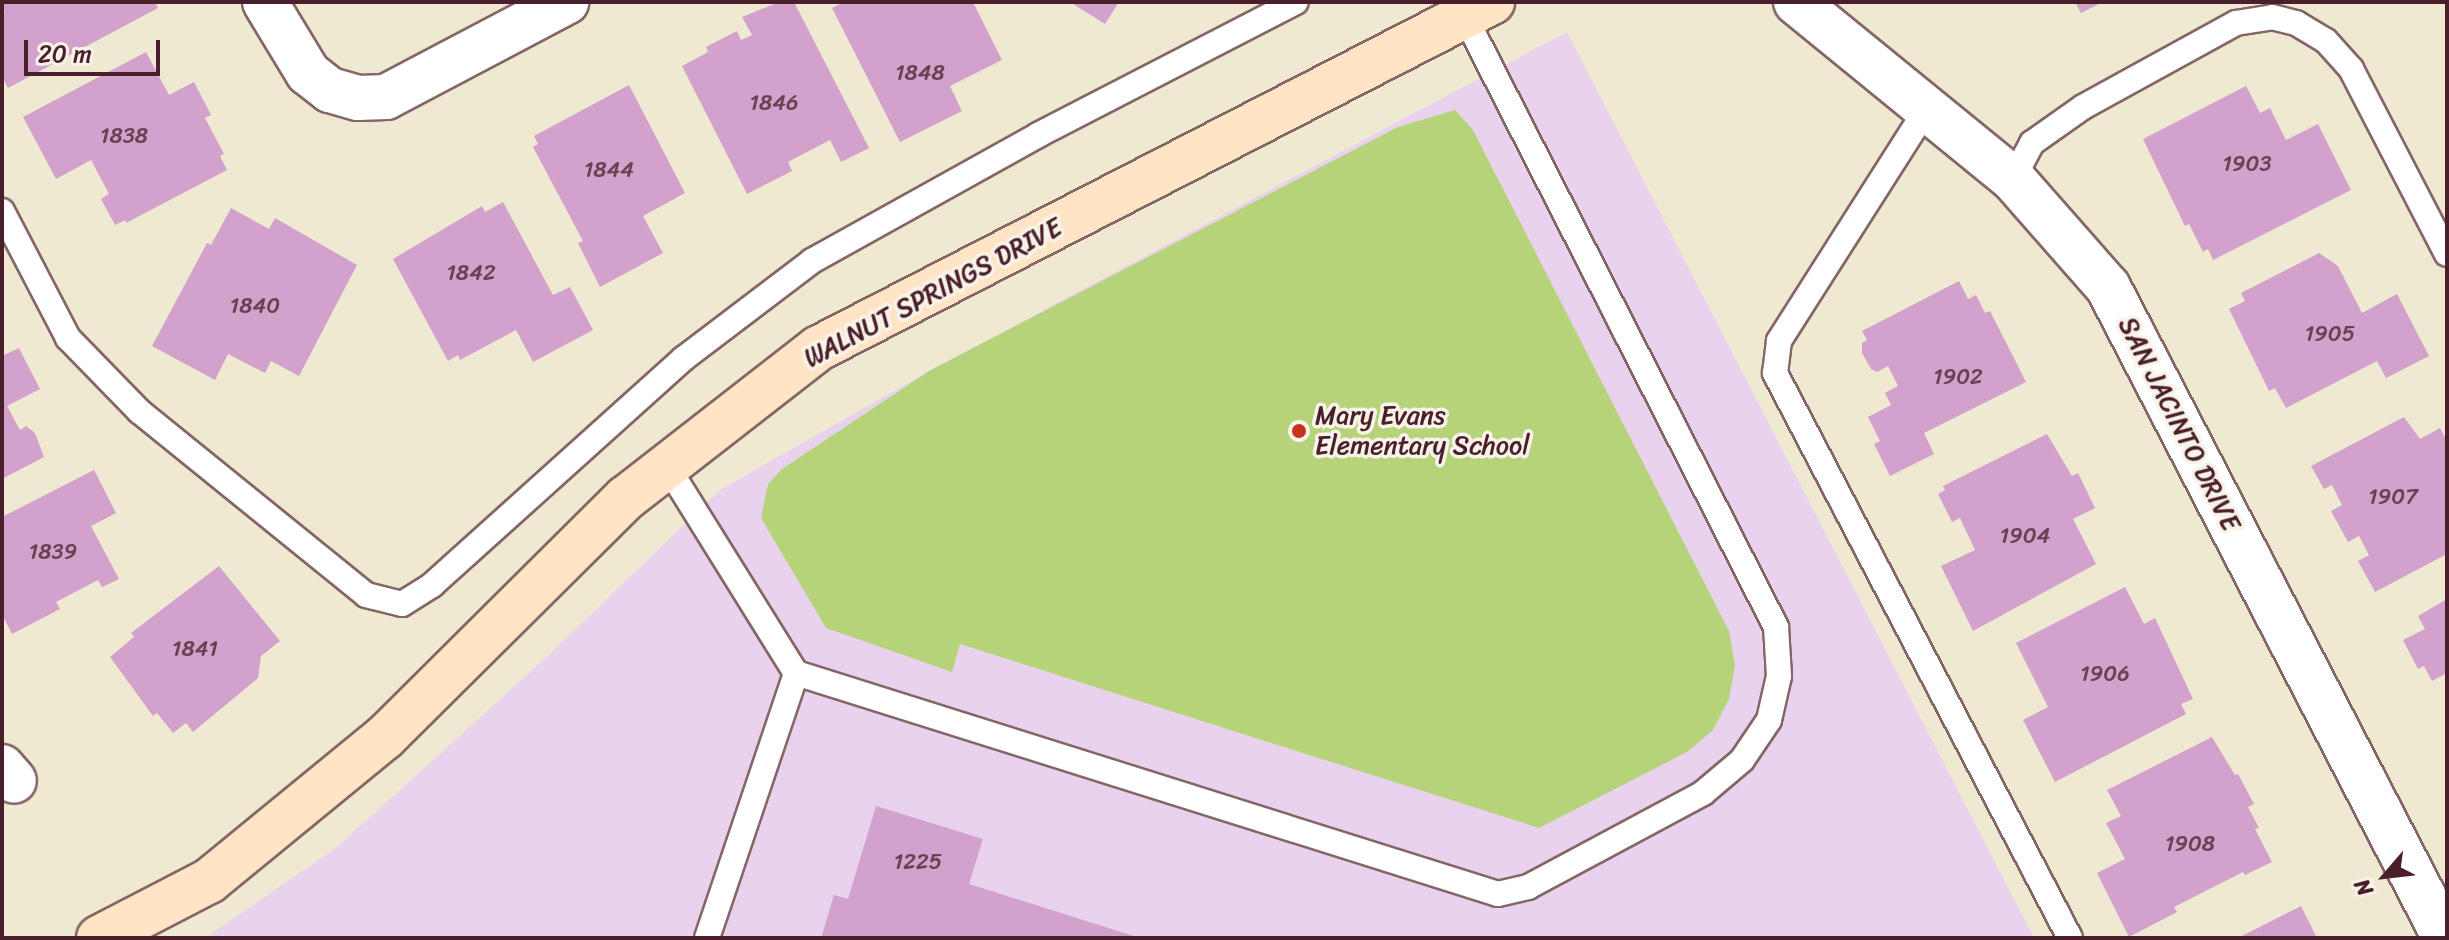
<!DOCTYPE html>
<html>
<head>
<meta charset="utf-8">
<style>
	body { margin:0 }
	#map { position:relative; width:2449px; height:940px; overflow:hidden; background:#f0e9d2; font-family:Sriracha,sans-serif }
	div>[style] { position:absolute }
	.built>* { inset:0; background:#e8d2ee }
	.green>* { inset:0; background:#b7d37a }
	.building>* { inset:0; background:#d2a1cc }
	.roads { filter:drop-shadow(2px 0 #846665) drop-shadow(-2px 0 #846665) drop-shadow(0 2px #846665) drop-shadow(0 -2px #846665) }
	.lane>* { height:24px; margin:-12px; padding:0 12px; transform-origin:12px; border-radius:12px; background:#fff }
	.street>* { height:44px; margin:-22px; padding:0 22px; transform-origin:22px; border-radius:22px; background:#fff }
	.secondary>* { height:44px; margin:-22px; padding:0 22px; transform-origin:22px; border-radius:22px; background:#ffe4c6 }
	.dots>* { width:22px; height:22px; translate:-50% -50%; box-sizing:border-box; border:4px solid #f7f3e8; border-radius:50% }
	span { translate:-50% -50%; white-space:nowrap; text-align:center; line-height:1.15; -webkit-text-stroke:7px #f7f3e8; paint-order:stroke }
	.number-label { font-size:22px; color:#6c4053 }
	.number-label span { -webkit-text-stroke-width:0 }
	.street-label { font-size:26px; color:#4a1f2b }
	.poi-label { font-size:26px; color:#4a1f2b }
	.left { translate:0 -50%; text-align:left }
	.frame { position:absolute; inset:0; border:4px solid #4a1f2b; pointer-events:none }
	.north { position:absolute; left:2345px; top:836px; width:80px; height:80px; -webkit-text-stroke:6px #f7f3e8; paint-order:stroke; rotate:242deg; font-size:22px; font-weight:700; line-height:32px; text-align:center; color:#4a1f2b }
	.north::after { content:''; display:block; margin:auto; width:28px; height:36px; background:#4a1f2b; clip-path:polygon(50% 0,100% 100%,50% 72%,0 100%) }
	.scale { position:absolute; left:24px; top:40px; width:136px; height:36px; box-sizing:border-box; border:4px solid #4a1f2b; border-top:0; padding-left:10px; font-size:24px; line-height:28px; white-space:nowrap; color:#4a1f2b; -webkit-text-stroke:6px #f7f3e8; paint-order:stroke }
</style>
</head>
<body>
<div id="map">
	<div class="built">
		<div style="clip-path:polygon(1567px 32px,2034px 938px,205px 938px,336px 848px,551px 653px,720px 490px,929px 371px)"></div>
	</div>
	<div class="green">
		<div style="clip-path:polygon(1455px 110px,1473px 130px,1729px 631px,1735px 665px,1729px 699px,1713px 730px,1687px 752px,1539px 828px,960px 644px,952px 672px,826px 628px,761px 518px,768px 484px,782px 469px,929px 371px,1398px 127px)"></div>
	</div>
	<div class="building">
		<div style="clip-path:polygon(2px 2px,155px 2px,158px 8px,8px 88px,2px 76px,2px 13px,5px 12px)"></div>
		<div style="clip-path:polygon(779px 2px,794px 2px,869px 148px,841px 162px,830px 140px,788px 162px,792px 171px,747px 194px,682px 66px,708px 52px,706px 47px,737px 31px,741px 40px,752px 35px,742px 17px)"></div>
		<div style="clip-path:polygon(844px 2px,973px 2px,1002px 60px,950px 86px,962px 111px,900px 142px,832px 8px)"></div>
		<div style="clip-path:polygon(1070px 2px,1119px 2px,1105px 24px)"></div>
		<div style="clip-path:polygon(2075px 2px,2103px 2px,2081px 13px)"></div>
		<div style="clip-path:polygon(146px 52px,169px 95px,194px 82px,211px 115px,205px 118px,224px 154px,220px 156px,227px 170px,126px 223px,125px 220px,115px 225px,101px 199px,109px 194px,91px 160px,56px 179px,23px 117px)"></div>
		<div style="clip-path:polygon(629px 85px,685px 193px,643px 216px,663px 253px,600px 287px,578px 243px,583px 241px,533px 147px,538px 144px,534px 136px)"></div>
		<div style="clip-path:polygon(2246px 86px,2260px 113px,2270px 108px,2286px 140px,2318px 124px,2351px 190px,2213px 260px,2208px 249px,2203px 252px,2189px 224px,2185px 226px,2143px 139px)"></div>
		<div style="clip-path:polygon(503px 202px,553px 295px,570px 287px,593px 330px,533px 362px,516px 330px,460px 360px,458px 355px,448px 361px,393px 259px,482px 206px,485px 212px)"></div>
		<div style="clip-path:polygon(231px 208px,269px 229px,275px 218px,357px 265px,299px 376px,271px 361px,265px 373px,228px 354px,215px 380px,152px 346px,207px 243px,211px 245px)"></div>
		<div style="clip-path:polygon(2319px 253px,2338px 266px,2362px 313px,2397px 294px,2429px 356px,2386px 378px,2377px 361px,2286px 408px,2275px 388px,2269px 391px,2229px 309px,2245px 301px,2241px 293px)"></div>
		<div style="clip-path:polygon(1959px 281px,1968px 299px,1976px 295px,1985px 313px,1990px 311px,2026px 382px,1924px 433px,1934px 454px,1890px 476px,1874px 444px,1880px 441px,1868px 417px,1891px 405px,1885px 393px,1898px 386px,1888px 366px,1877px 372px,1871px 369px,1862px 353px,1862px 343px,1867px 340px,1862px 331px)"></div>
		<div style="clip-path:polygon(19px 348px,40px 389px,7px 406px,20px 430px,26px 426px,35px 433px,44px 457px,2px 479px,2px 356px)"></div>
		<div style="clip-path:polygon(2404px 417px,2420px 439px,2440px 428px,2447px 441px,2447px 554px,2375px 592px,2358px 561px,2369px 555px,2359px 536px,2348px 542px,2331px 511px,2342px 505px,2332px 485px,2324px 489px,2311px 466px)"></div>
		<div style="clip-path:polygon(2047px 434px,2072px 476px,2078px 473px,2095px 508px,2073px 519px,2096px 564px,1973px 631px,1941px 566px,1975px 550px,1960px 518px,1952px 522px,1938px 494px,1945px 490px,1943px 486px)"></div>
		<div style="clip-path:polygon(94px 470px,116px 513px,91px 526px,119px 579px,102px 587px,98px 580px,56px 602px,60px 609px,12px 634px,2px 614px,2px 517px)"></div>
		<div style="clip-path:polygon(219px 566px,280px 641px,261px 656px,258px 678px,193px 732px,186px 723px,173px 733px,157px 713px,153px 716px,110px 657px,134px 637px,131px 633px)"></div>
		<div style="clip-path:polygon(2125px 587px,2144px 624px,2155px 618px,2193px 699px,2181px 704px,2186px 714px,2055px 782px,2023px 720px,2048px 707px,2016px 643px)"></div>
		<div style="clip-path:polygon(2447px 599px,2447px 673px,2432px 681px,2424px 666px,2418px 669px,2403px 640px,2425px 629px,2418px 616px)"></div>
		<div style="clip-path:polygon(2212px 737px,2235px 775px,2238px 774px,2254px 804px,2248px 807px,2259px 828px,2255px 829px,2272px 862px,2245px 875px,2243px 872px,2174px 907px,2177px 912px,2129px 937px,2097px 873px,2125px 859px,2106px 823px,2121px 816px,2107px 790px)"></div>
		<div style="clip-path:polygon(876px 806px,983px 839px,969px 884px,1140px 938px,821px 938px,834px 895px,848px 899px)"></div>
		<div style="clip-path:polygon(2301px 906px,2317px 938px,2238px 938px)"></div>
	</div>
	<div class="roads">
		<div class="lane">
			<div style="left:1926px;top:110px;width:274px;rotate:122.5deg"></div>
			<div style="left:1779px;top:341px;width:32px;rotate:97deg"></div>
			<div style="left:1775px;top:373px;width:637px;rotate:62.43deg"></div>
			<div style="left:2013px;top:179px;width:41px;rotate:-62.2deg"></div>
			<div style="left:2032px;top:143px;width:62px;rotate:-35.2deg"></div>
			<div style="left:2083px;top:107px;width:175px;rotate:-28.8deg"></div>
			<div style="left:2236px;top:23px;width:36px;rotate:-9deg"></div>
			<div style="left:2272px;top:17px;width:25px;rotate:14deg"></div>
			<div style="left:2296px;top:23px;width:35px;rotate:31deg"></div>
			<div style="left:2326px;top:41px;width:38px;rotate:48deg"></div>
			<div style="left:2351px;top:69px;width:208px;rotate:62.6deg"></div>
			<div style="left:2px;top:211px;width:143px;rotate:62.5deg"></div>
			<div style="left:68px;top:338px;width:102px;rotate:45.8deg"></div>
			<div style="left:139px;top:411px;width:292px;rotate:39deg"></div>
			<div style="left:366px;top:595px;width:37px;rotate:14deg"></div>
			<div style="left:402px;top:604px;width:36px;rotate:-32deg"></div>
			<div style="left:432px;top:585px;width:338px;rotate:-42deg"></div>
			<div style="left:683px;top:359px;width:162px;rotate:-37.2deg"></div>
			<div style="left:812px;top:261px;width:259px;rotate:-29.1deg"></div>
			<div style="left:1038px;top:135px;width:290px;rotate:-27.3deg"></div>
			<div style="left:667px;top:466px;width:244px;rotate:58.1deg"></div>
			<div style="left:707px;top:938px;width:280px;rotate:-71.4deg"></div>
			<div style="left:796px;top:673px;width:736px;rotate:17.47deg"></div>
			<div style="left:1498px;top:894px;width:31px;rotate:-13deg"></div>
			<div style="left:1528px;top:887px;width:199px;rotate:-28.2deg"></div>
			<div style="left:1703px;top:793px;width:51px;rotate:-40.2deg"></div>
			<div style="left:1742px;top:760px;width:48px;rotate:-56deg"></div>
			<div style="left:1769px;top:720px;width:45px;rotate:-77.2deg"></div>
			<div style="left:1779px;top:676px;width:49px;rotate:-93.5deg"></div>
			<div style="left:1776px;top:627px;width:685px;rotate:-117.01deg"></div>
		</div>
		<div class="street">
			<div style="left:265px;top:2px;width:83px;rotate:58.8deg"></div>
			<div style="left:308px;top:73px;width:28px;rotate:38deg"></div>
			<div style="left:330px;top:90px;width:29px;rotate:16deg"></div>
			<div style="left:358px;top:98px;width:28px;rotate:-2deg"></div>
			<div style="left:386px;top:97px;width:204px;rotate:-27.8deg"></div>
			<div style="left:1796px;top:2px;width:280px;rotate:39.2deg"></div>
			<div style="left:2013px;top:179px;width:144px;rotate:48.7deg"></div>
			<div style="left:2108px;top:287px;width:733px;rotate:62.63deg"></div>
			<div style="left:2px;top:767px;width:18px;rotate:49deg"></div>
		</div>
		<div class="secondary">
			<div style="left:99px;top:938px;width:124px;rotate:-27.4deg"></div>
			<div style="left:209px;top:881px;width:227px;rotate:-39.3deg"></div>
			<div style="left:385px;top:737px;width:339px;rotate:-44.8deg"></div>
			<div style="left:626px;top:498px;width:244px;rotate:-37.9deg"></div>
			<div style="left:819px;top:348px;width:757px;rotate:-27.21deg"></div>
		</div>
	</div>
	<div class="dots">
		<div style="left:1299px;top:431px;background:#c8321e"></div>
	</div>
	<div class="number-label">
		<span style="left:920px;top:73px">1848</span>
		<span style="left:774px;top:103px">1846</span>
		<span style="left:124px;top:136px">1838</span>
		<span style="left:2247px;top:164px">1903</span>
		<span style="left:609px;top:170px">1844</span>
		<span style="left:471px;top:273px">1842</span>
		<span style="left:255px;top:306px">1840</span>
		<span style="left:2330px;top:334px">1905</span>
		<span style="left:1958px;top:377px">1902</span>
		<span style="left:2393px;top:497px">1907</span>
		<span style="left:2025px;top:536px">1904</span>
		<span style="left:53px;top:552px">1839</span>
		<span style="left:195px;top:649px">1841</span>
		<span style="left:2105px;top:674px">1906</span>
		<span style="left:2190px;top:844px">1908</span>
		<span style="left:918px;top:862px">1225</span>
	</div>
	<div class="street-label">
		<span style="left:933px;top:293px;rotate:-28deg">WALNUT SPRINGS DRIVE</span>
		<span style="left:2179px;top:424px;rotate:63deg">SAN JACINTO DRIVE</span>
	</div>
	<div class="poi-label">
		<span class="left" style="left:1315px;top:431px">Mary Evans<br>Elementary School</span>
	</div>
	<div class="frame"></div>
	<div class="north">N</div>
	<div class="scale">20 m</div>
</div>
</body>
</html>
